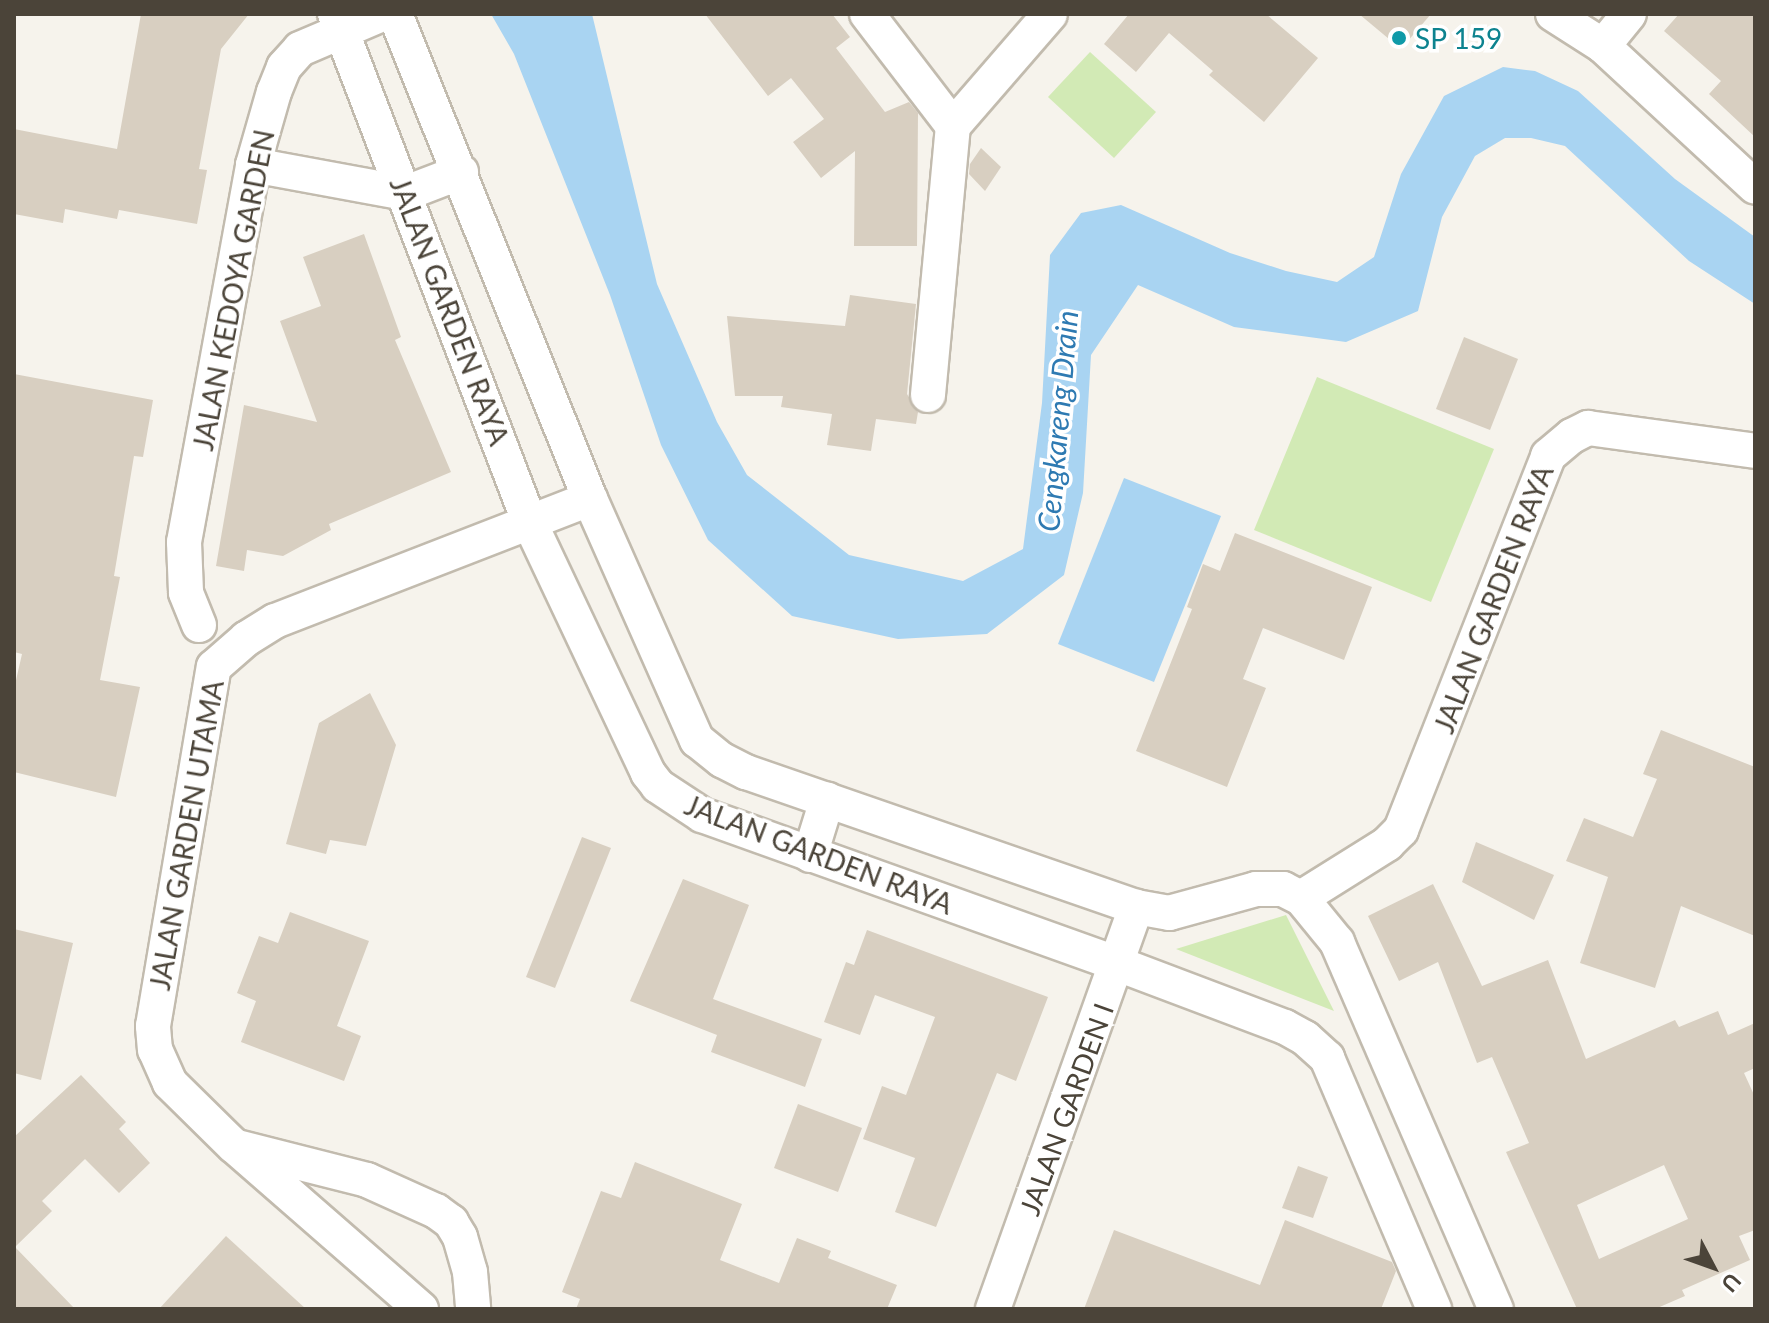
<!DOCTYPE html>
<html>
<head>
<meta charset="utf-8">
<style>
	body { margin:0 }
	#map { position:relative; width:1769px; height:1323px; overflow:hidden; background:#f6f3ec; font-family:Lato,sans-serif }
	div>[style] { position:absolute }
	.green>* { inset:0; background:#d2eab5 }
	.water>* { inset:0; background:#a9d4f2 }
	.building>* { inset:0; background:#d8cfc1 }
	.roads { filter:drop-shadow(2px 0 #c2bbae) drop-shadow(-2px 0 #c2bbae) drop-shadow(0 2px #c2bbae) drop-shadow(0 -2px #c2bbae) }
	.minor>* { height:34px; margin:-17px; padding:0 17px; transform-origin:17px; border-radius:17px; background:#fff }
	.dots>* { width:22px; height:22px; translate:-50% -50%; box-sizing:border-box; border:4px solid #fff; border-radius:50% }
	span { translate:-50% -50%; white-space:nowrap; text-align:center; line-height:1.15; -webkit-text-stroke:7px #fff; paint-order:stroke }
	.culture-label { font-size:28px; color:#0d838f }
	.left { translate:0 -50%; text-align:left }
	.street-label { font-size:28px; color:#4b4439 }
	.water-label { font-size:30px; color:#2e7ab2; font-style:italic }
	.frame { position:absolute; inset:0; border:16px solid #4b4439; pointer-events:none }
	.north { position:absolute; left:1673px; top:1227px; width:80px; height:80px; -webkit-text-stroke:6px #fff; paint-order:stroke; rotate:131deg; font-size:22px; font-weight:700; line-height:32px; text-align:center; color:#4b4439 }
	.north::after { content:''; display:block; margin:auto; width:28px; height:36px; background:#4b4439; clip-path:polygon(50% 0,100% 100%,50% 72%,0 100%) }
</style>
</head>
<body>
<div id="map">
	<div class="green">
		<div style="clip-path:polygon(1090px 52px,1156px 112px,1114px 158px,1048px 97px)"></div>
		<div style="clip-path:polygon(1317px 377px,1494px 449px,1431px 602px,1254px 530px)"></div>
		<div style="clip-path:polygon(1286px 915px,1334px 1011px,1176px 949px)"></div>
	</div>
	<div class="water">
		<div style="clip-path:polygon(491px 14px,592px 14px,657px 284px,717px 422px,747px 475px,849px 555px,963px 581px,1023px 549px,1042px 403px,1050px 255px,1081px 213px,1121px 205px,1230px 253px,1286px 271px,1337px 282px,1374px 257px,1401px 174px,1444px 96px,1503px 67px,1535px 71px,1578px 91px,1675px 179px,1755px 237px,1755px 304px,1689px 261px,1565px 146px,1531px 138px,1505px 138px,1475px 156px,1442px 217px,1418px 311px,1346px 342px,1234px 327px,1138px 285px,1091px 355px,1083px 493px,1064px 575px,987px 634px,898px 639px,792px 616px,708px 540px,661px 445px,610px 295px,514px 54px)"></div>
		<div style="clip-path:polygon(1124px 478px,1221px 516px,1154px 682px,1058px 644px)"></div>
	</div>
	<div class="building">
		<div style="clip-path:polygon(141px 14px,249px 14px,221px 49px,199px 169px,207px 170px,197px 224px,119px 210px,117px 219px,65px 209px,63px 223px,14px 214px,14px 129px,117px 149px)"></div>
		<div style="clip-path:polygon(705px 14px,832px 14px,850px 37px,836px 48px,885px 112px,909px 102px,918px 113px,917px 246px,854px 246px,855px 151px,821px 178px,793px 142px,824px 119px,791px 78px,768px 96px)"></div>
		<div style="clip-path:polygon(1129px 14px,1266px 14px,1318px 58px,1264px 122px,1209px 75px,1213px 71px,1169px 33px,1136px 72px,1104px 44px)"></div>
		<div style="clip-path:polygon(1359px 14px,1431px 14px,1401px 49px)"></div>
		<div style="clip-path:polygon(1679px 14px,1755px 14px,1755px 137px,1709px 94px,1721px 81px,1664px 31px)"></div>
		<div style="clip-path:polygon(981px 148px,1001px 167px,985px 191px,969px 174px,970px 164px)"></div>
		<div style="clip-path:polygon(364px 234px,401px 337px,395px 340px,451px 472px,329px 524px,331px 530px,283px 556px,247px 550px,244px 571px,216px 566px,244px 405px,317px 422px,280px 321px,321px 306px,303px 257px)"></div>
		<div style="clip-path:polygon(850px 295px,916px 304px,907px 394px,918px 412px,916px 424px,876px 419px,871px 451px,827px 445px,832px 414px,781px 407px,783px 396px,735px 396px,727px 316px,845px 326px)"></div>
		<div style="clip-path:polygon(1464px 337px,1518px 359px,1490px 430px,1436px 409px)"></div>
		<div style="clip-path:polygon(14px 374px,153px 400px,143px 457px,134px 456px,114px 576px,120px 577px,100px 680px,140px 687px,116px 797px,14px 772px,14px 689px,22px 654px,14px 652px)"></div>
		<div style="clip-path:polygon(1235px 533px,1372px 587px,1344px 660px,1263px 628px,1243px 679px,1266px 688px,1227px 787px,1136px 751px,1192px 609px,1187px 607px,1203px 564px,1220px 571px)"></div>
		<div style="clip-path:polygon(370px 693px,396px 745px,366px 846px,330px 840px,326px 854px,286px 844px,319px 723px)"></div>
		<div style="clip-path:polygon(1661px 730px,1755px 767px,1755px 936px,1681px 906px,1655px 988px,1580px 963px,1608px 877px,1566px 861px,1584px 818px,1633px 837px,1657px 779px,1643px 774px)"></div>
		<div style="clip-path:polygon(582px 837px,611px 848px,555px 988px,526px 977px)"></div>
		<div style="clip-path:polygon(1476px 842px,1554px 875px,1534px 920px,1462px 882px)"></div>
		<div style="clip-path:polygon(683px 879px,749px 905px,713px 999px,822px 1039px,805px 1087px,711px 1052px,717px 1035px,630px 1001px)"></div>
		<div style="clip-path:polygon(evenodd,1433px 884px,1482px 986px,1548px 960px,1586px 1059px,1675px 1020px,1679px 1027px,1718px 1011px,1728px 1035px,1755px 1023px,1755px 1068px,1744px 1073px,1755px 1097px,1755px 1230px,1739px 1236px,1750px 1260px,1682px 1290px,1685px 1296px,1655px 1309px,1577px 1309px,1506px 1152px,1529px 1143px,1492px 1057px,1477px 1063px,1438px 962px,1399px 981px,1368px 916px,1433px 884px,1664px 1165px,1688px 1219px,1599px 1259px,1577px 1205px,1664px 1165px)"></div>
		<div style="clip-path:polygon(290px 912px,369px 941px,337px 1026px,361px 1036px,344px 1081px,241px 1042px,256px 1001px,237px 993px,259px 936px,278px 943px)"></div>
		<div style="clip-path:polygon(14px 929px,73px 943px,41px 1080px,14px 1073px)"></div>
		<div style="clip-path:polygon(867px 930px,1048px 997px,1016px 1081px,997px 1073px,936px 1227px,895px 1212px,915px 1158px,863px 1139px,882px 1086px,906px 1095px,935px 1017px,875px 995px,860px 1035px,824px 1022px,846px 962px,854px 965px)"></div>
		<div style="clip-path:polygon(81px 1075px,126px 1122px,119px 1129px,150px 1163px,119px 1193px,85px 1159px,42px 1201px,52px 1211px,15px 1247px,75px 1309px,14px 1309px,14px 1137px)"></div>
		<div style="clip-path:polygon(798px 1104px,862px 1128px,838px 1192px,774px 1168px)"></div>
		<div style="clip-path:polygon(635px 1162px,742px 1204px,720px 1260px,779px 1283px,797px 1238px,831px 1251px,828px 1258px,897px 1285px,887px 1309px,576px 1309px,580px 1299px,562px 1292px,601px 1191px,621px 1198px)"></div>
		<div style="clip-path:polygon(1298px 1166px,1328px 1177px,1313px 1218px,1282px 1208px)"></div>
		<div style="clip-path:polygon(1285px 1220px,1392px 1262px,1396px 1271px,1381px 1309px,1084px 1309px,1114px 1230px,1260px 1285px)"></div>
		<div style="clip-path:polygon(226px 1236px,306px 1309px,159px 1309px)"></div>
	</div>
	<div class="roads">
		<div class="minor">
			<div style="left:335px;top:14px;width:543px;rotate:69.06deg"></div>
			<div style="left:529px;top:521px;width:279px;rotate:64.7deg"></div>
			<div style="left:648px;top:773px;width:16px;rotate:52deg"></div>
			<div style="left:658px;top:786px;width:53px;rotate:33.4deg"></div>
			<div style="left:702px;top:815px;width:442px;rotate:19.7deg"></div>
			<div style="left:1118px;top:964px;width:178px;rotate:20.7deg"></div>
			<div style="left:1285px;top:1027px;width:23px;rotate:29deg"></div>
			<div style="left:1305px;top:1038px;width:30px;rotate:42deg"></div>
			<div style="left:1327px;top:1058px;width:273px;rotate:66.9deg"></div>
			<div style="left:395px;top:14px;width:523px;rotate:68.1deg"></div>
			<div style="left:590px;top:499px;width:264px;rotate:66.1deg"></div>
			<div style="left:697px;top:740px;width:32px;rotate:39deg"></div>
			<div style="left:722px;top:760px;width:27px;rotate:27deg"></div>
			<div style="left:746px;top:772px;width:413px;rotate:19.1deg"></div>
			<div style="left:1136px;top:907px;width:34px;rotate:10deg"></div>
			<div style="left:1169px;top:913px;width:90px;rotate:-15.4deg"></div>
			<div style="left:1256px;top:889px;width:27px"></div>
			<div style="left:1283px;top:889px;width:20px;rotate:27deg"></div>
			<div style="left:1301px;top:898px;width:57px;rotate:50.7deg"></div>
			<div style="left:1337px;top:942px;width:400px;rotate:66.6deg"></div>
			<div style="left:867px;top:14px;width:141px;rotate:52.5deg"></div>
			<div style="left:1553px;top:14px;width:59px;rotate:32.6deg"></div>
			<div style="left:1603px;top:46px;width:207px;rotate:42.8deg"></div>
			<div style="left:1603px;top:46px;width:41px;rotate:-50.9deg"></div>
			<div style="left:253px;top:165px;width:156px;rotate:10.4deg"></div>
			<div style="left:406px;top:193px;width:59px;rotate:-20.9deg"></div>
			<div style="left:928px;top:395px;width:270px;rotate:-84.7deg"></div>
			<div style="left:953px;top:126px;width:148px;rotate:-49.1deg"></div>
			<div style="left:199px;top:625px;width:35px;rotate:-112deg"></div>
			<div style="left:186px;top:592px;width:50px;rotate:-92.3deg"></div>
			<div style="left:184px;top:542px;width:383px;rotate:-79.6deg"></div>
			<div style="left:253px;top:165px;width:76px;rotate:-74deg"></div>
			<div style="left:274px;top:92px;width:27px;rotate:-68deg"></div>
			<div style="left:284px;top:67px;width:24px;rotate:-48deg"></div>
			<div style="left:300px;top:49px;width:89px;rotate:-23.1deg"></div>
			<div style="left:810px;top:855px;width:58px;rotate:-72.8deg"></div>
			<div style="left:1301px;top:898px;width:102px;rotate:-32.1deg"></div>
			<div style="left:1387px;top:844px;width:20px;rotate:-45deg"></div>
			<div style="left:1401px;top:830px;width:402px;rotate:-68.5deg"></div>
			<div style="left:1548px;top:456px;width:31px;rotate:-40deg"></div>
			<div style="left:1572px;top:436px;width:18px;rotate:-27deg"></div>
			<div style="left:1588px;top:428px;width:169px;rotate:7.8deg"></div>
			<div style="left:237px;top:1147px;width:134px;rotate:14.2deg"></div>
			<div style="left:367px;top:1180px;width:76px;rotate:24.2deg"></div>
			<div style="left:436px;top:1211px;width:19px;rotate:36deg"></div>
			<div style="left:451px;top:1222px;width:17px;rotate:59deg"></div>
			<div style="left:460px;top:1237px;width:36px;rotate:74deg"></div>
			<div style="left:470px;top:1272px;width:37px;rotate:85deg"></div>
			<div style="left:421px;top:1309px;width:248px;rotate:-138.9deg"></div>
			<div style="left:234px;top:1146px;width:90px;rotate:-135.5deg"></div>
			<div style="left:170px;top:1083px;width:36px;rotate:-114deg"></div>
			<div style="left:155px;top:1050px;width:24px;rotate:-95deg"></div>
			<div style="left:153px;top:1026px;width:364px;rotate:-80.4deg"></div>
			<div style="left:214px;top:667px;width:43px;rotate:-41.2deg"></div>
			<div style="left:246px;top:639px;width:34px;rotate:-32deg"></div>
			<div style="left:275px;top:621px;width:338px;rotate:-21.2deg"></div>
			<div style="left:993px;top:1309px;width:427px;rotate:-70.4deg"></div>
		</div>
	</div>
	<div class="dots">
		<div style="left:1399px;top:38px;background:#0f9aa8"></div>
	</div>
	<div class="culture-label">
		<span class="left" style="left:1415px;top:38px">SP 159</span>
	</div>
	<div class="street-label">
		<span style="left:233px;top:290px;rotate:-79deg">JALAN KEDOYA GARDEN</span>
		<span style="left:450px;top:311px;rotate:69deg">JALAN GARDEN RAYA</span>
		<span style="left:1493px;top:599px;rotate:-69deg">JALAN GARDEN RAYA</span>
		<span style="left:186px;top:835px;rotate:-80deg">JALAN GARDEN UTAMA</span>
		<span style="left:819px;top:854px;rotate:21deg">JALAN GARDEN RAYA</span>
		<span style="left:1066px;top:1109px;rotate:-70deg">JALAN GARDEN I</span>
	</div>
	<div class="water-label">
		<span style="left:1057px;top:421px;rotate:-85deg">Cengkareng Drain</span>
	</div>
	<div class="frame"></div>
	<div class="north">U</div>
</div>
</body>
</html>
